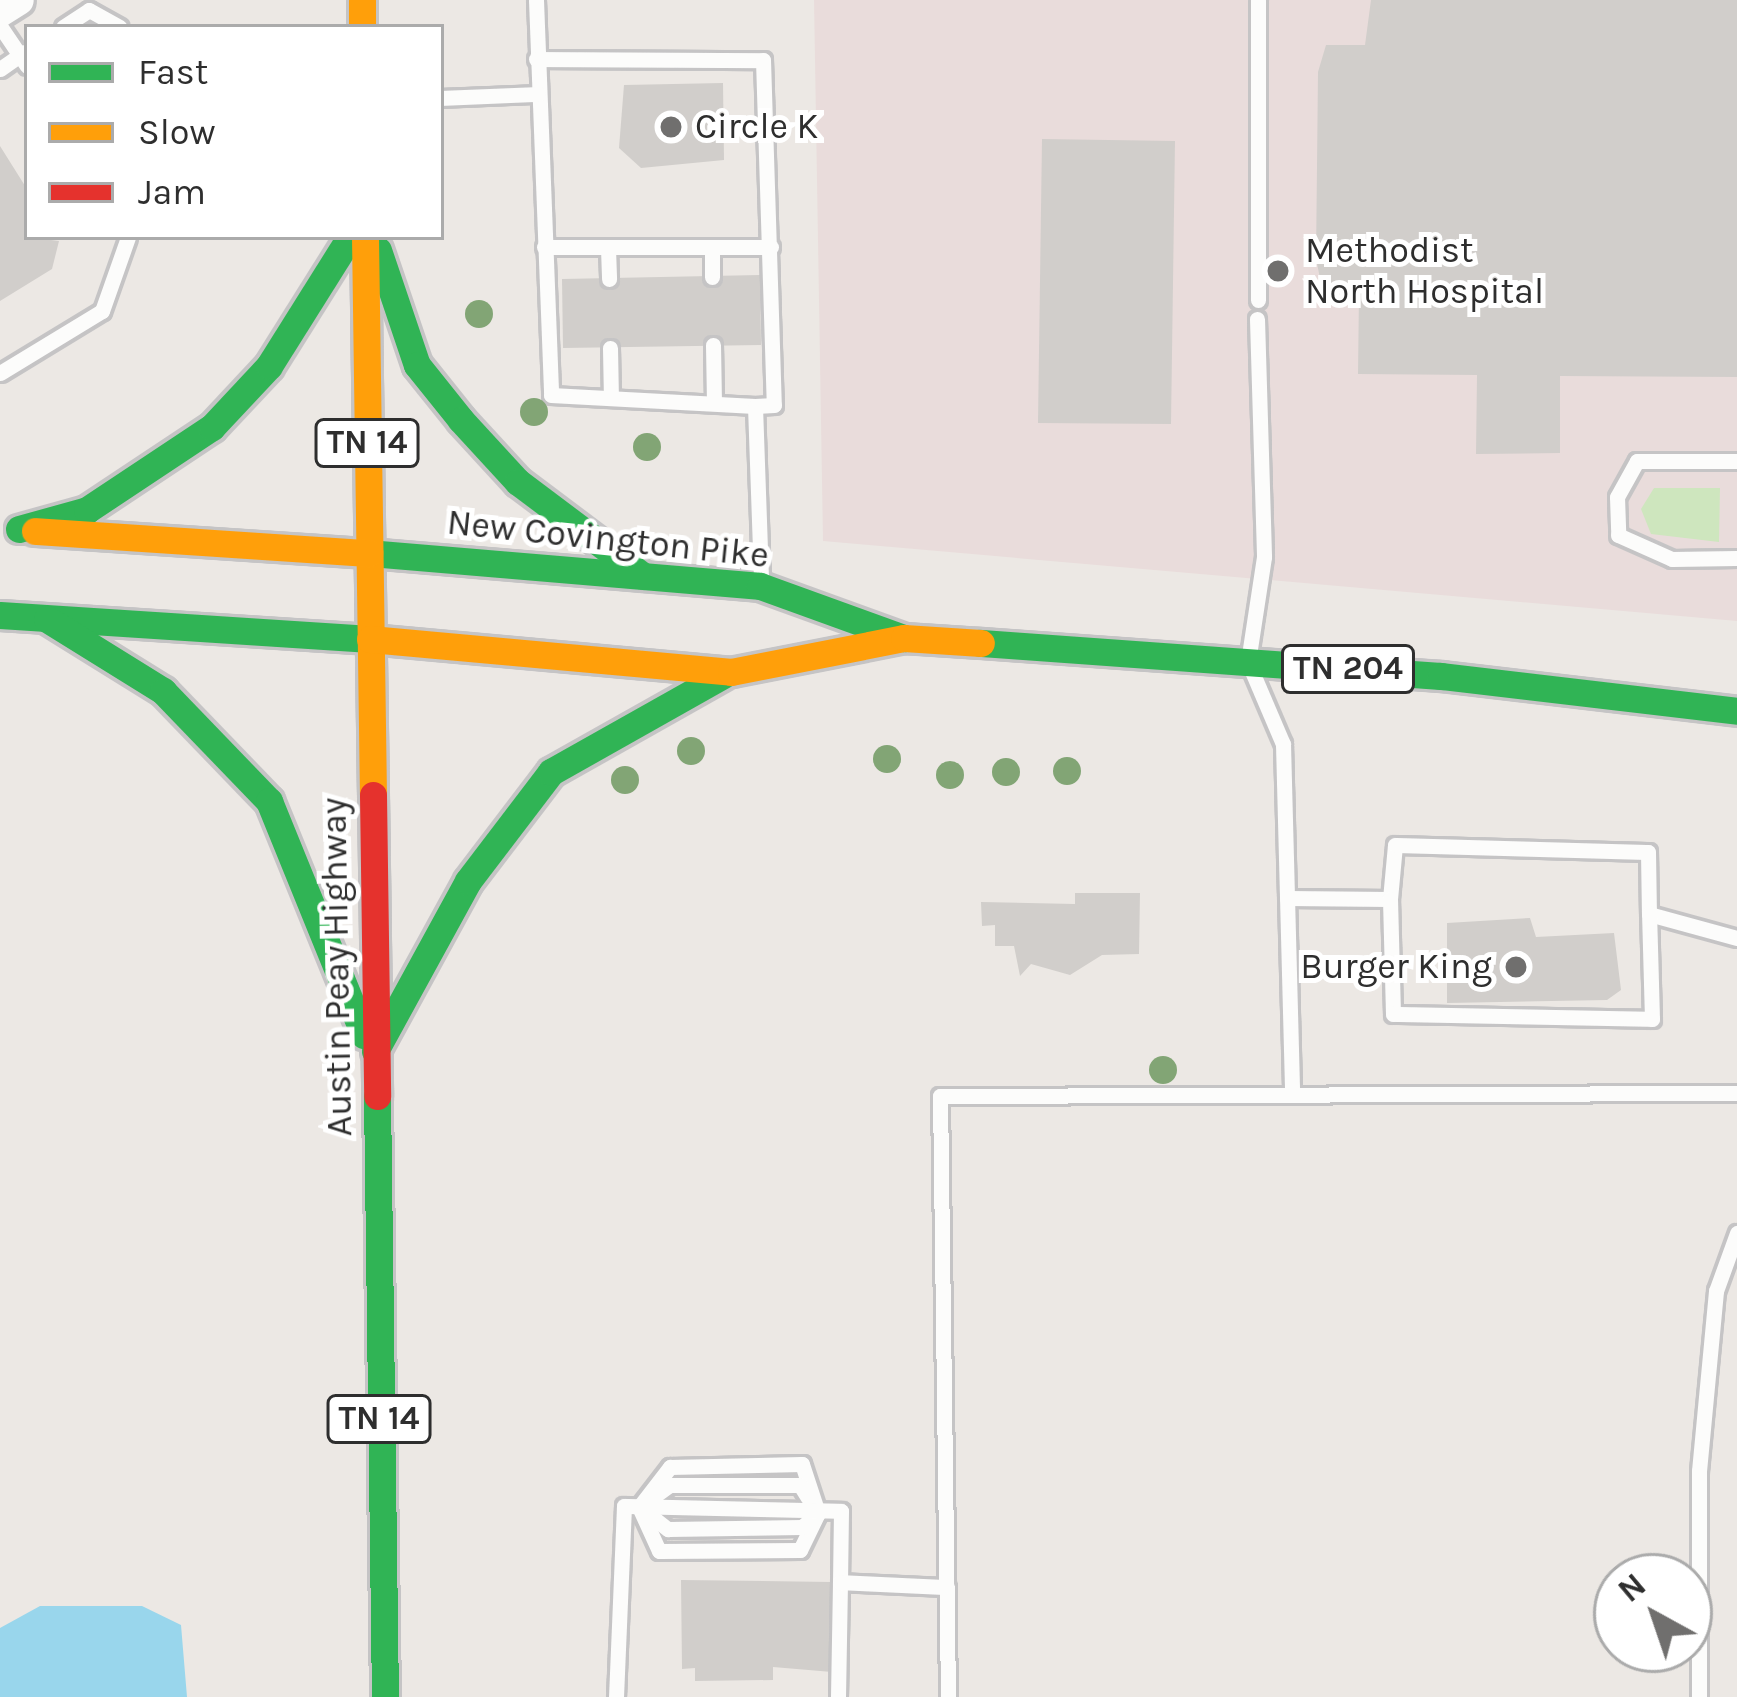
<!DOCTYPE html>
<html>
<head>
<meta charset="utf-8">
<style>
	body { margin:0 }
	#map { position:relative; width:1737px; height:1697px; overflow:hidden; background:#ece8e4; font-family:Karla,sans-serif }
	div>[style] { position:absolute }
	.medical>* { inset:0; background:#e9dcdb }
	.green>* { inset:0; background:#cee6be }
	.water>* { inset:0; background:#99d6ec }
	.building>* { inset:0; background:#d1cecb }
	.roads { filter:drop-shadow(3px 0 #c5c4c5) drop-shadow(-3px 0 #c5c4c5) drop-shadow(0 3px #c5c4c5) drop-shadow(0 -3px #c5c4c5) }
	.lane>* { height:15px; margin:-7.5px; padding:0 7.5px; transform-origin:7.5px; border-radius:7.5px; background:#fcfcfb }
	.street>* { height:30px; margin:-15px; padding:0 15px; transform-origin:15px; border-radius:15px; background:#fcfcfb }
	.fast>* { height:27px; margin:-13.5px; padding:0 13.5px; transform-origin:13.5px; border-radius:13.5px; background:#30b455 }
	.slow>* { height:27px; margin:-13.5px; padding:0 13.5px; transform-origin:13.5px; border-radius:13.5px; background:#ff9f0a }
	.jam>* { height:27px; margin:-13.5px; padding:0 13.5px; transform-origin:13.5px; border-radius:13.5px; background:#e5322d }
	.trees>* { width:28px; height:28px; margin:-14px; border-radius:50%; background:#82a575 }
	.dots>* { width:33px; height:33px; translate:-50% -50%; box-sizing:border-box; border:6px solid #fff; border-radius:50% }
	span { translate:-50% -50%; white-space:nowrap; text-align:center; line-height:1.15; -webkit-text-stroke:10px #fff; paint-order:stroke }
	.shield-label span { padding:3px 9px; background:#fff; border:3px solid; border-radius:9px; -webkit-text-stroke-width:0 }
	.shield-label { font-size:33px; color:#2e2e2e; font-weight:700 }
	.poi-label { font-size:36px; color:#2e2e2e }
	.left { translate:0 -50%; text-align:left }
	.right { translate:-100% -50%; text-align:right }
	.street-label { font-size:36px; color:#2e2e2e }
	.legend { position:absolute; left:24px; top:24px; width:420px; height:216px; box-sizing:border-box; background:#fff; border:3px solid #ababab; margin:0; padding:15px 21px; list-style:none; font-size:36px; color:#2e2e2e }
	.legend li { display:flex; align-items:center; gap:24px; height:60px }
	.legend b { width:60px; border:3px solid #ababab }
	.north { position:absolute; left:1593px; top:1553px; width:120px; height:120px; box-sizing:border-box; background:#fff; border:3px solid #ababab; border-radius:50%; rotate:320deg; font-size:33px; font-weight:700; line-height:48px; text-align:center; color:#2e2e2e }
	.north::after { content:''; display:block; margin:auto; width:42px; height:54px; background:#706f6e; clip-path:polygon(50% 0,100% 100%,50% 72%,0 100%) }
</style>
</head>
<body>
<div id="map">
	<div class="medical">
		<div style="clip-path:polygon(814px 0,1737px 0,1737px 621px,823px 541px)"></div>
	</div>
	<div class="green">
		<div style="clip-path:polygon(1654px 488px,1720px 488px,1719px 542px,1651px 534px,1641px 509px)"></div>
	</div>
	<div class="water">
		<div style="clip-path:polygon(40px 1606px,142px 1606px,181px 1625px,187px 1697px,0 1697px,0 1628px)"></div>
	</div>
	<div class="building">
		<div style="clip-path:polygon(1371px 0,1737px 0,1737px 377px,1560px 376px,1560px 453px,1476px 454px,1477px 375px,1358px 374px,1359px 293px,1323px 292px,1316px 259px,1318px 72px,1326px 45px,1365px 45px)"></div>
		<div style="clip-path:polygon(723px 83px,724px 160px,641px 168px,619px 148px,624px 85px)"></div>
		<div style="clip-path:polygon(1042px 139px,1175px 141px,1171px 424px,1038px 423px)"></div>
		<div style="clip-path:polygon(0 146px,27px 189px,27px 237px,59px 241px,52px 269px,0 301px)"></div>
		<div style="clip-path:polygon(760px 275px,761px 345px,563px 348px,562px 279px)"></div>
		<div style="clip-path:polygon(1075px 893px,1140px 893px,1139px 954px,1102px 955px,1070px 975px,1031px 964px,1020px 976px,1014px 946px,995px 946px,995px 925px,982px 926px,981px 902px,1075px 904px)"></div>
		<div style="clip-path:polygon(1530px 918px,1536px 937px,1614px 933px,1621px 990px,1607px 1000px,1447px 1003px,1447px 923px)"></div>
		<div style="clip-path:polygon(681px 1580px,831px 1582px,832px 1672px,773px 1667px,773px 1680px,695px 1681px,695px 1668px,682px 1669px)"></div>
	</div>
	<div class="roads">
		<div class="lane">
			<div style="left:536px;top:0;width:395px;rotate:87.8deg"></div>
			<div style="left:551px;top:395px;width:204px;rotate:3.1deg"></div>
			<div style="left:0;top:26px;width:48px;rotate:56deg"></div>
			<div style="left:63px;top:27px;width:31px;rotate:-33deg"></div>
			<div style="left:89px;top:10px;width:35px;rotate:29deg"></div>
			<div style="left:536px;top:59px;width:227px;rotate:0.3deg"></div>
			<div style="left:763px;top:60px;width:345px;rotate:88.2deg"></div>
			<div style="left:774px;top:405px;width:19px;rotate:177deg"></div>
			<div style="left:755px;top:406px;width:171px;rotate:88deg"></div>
			<div style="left:0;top:69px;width:29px;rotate:-35deg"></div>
			<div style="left:441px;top:98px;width:97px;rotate:-2.4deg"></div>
			<div style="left:544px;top:247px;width:227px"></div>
			<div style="left:608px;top:248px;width:31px;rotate:88deg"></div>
			<div style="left:712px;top:248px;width:29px;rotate:90deg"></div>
			<div style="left:1258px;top:300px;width:300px;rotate:-90deg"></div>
			<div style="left:1257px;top:319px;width:238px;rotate:88.3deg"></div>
			<div style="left:1264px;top:557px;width:106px;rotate:98.7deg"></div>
			<div style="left:1248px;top:662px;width:89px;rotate:66.9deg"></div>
			<div style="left:1283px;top:744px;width:351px;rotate:88.5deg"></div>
			<div style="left:713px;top:345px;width:57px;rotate:89deg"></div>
			<div style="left:610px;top:348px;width:50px;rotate:88.9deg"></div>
			<div style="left:0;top:373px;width:119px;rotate:-31.3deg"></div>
			<div style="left:102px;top:311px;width:78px;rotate:-70.6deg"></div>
			<div style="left:1737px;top:461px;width:100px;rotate:180deg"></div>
			<div style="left:1637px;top:461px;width:41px;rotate:119.1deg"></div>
			<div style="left:1617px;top:497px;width:38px;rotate:88deg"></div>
			<div style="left:1618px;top:535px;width:59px;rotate:24deg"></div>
			<div style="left:1672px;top:559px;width:65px;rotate:-0.9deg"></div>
			<div style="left:1287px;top:898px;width:103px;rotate:0.6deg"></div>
			<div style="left:1390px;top:899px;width:54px;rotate:-84.7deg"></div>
			<div style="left:1395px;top:845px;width:253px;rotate:1.6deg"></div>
			<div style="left:1648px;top:852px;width:62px;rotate:89.1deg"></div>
			<div style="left:1649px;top:914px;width:91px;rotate:15.3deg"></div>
			<div style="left:1390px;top:899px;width:115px;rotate:88.5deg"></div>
			<div style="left:1393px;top:1014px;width:259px;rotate:1.1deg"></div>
			<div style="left:1652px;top:1019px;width:105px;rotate:-91.6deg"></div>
			<div style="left:802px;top:1464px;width:52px;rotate:71.9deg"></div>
			<div style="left:818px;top:1513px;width:41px;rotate:115.9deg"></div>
			<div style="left:800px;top:1550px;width:141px;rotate:179.6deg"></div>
			<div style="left:659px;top:1551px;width:48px;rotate:-114.4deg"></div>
			<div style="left:639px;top:1507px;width:51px;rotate:-52.2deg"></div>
			<div style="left:670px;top:1467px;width:132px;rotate:-1.3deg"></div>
			<div style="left:656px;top:1495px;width:17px;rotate:-36deg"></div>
			<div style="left:670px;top:1485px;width:130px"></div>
			<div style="left:800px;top:1485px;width:15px;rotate:58deg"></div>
			<div style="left:642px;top:1509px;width:33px;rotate:38deg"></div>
			<div style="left:668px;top:1529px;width:134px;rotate:-0.9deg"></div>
			<div style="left:802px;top:1527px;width:18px;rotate:-41deg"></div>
			<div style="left:616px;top:1697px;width:191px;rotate:-87.6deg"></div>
			<div style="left:624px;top:1506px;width:217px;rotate:1.3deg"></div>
			<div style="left:841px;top:1511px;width:71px;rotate:90.8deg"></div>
			<div style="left:838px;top:1697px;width:115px;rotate:-89deg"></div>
			<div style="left:840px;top:1582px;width:107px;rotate:2.7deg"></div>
			<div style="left:948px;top:1697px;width:601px;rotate:-90.76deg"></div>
			<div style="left:940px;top:1096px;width:797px;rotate:-0.22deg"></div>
			<div style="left:1699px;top:1697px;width:226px;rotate:-90deg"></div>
			<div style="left:1699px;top:1471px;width:181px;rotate:-84.6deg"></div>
			<div style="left:1716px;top:1291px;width:62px;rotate:-70.1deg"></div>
		</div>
		<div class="street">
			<div style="left:0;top:12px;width:22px;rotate:-32deg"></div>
		</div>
		<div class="fast">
			<div style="left:378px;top:250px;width:121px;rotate:71.3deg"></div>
			<div style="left:417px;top:365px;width:70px;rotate:51.3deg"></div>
			<div style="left:461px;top:420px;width:84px;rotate:47.4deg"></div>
			<div style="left:518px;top:482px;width:156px;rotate:36.9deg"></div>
			<div style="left:19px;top:529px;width:71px;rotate:-15.6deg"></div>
			<div style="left:87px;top:510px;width:150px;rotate:-33.6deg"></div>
			<div style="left:212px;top:427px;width:83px;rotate:-46.9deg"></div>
			<div style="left:269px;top:366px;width:152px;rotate:-57.9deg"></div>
			<div style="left:369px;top:553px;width:392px;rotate:4.8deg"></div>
			<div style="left:760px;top:586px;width:153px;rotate:19.9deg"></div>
			<div style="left:0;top:615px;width:371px;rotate:3.7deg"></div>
			<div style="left:47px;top:619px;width:137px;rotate:31.8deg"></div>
			<div style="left:163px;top:691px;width:153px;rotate:46.1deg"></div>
			<div style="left:269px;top:801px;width:253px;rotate:67.9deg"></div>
			<div style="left:981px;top:643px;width:461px;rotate:4.1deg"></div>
			<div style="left:1441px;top:676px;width:298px;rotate:6.7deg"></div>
			<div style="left:375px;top:1051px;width:194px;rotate:-61.3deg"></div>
			<div style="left:468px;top:881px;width:137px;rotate:-52.7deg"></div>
			<div style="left:551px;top:772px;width:197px;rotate:-29.4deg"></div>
			<div style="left:377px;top:1096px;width:601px;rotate:89.24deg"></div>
		</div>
		<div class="slow">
			<div style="left:362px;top:0;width:27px;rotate:90deg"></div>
			<div style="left:365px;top:237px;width:558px;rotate:89.18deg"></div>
			<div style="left:35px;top:531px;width:335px;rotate:3.8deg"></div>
			<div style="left:370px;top:639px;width:363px;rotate:5.2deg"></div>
			<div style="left:731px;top:672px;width:176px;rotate:-11.1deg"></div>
			<div style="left:904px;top:638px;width:77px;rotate:3.7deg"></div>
		</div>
		<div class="jam">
			<div style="left:373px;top:795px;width:301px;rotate:89.2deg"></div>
		</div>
	</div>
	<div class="trees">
		<div style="left:479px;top:314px"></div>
		<div style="left:534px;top:412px"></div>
		<div style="left:647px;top:447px"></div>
		<div style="left:691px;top:751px"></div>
		<div style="left:887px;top:759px"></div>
		<div style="left:1067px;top:771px"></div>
		<div style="left:1006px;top:772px"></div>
		<div style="left:950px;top:775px"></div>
		<div style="left:625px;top:780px"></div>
		<div style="left:1163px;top:1070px"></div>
	</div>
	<div class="dots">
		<div style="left:671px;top:127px;background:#706f6e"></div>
		<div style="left:1278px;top:271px;background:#706f6e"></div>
		<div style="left:1516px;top:967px;background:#706f6e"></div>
	</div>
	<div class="shield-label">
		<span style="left:367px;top:443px">TN 14</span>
		<span style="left:1348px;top:669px">TN 204</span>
		<span style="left:379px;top:1419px">TN 14</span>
	</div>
	<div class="poi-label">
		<span class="left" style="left:695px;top:127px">Circle K</span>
		<span class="left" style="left:1305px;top:271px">Methodist<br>North Hospital</span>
		<span class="right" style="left:1492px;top:967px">Burger King</span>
	</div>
	<div class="street-label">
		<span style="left:608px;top:539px;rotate:6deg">New Covington Pike</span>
		<span style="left:337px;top:967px;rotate:-91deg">Austin Peay Highway</span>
	</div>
	<ul class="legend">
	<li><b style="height:15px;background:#30b455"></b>Fast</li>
	<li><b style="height:15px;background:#ff9f0a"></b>Slow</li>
	<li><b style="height:15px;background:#e5322d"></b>Jam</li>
	</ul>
	<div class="north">N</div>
</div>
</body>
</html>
